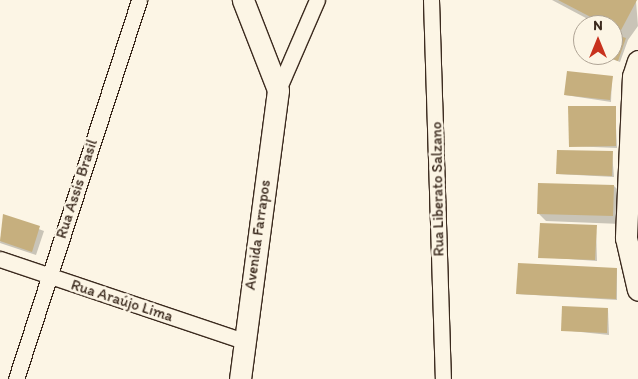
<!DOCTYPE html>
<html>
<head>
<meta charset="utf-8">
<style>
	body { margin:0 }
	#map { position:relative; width:638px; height:379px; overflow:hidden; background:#fcf5e5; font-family:Itim,sans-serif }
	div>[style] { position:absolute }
	.shadow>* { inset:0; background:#0003 }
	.building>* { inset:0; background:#c6af7e }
	.roads { filter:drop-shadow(1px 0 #3b2a1e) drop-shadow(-1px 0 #3b2a1e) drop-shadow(0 1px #3b2a1e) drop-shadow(0 -1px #3b2a1e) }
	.street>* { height:15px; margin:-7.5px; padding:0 7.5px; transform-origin:7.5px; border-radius:7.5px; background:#fcf5e5 }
	.secondary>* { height:21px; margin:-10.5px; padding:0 10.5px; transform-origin:10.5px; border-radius:10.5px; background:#fcf5e5 }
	span { translate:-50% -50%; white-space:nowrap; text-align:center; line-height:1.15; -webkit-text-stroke:5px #fcf5e5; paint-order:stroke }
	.street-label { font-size:15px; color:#3b2a1e }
	.north { position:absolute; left:573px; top:15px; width:50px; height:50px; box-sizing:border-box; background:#fcf5e5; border:1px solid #afa495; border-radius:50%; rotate:0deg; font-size:14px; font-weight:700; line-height:20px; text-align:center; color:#3b2a1e }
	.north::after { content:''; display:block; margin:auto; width:18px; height:22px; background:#c8321e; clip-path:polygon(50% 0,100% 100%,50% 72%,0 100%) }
</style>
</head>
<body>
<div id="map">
	<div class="shadow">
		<div style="clip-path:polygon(552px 0,636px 1px,638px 26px,628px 40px,620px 62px,601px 55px,613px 55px,613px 35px,617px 35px,613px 32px,613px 25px,599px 25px)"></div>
		<div style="clip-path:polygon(612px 77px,611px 102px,565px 95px)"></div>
		<div style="clip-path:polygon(615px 107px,617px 148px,570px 146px)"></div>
		<div style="clip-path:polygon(612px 153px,614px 177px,558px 174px)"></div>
		<div style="clip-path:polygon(614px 186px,622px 194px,621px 224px,546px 221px,538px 213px)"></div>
		<div style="clip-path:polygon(4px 216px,44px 231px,36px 255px,0 243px)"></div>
		<div style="clip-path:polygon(596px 226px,597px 261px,540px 257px)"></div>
		<div style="clip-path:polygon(617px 269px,617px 300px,517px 294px)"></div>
		<div style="clip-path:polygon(608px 310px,609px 335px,562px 330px)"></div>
	</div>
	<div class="building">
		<div style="clip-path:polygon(558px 0,637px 0,620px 32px,613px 29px,613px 25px,606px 25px)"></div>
		<div style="clip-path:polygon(613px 34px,626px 38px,618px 61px,602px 55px,613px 55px)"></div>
		<div style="clip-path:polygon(567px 71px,613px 76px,610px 100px,564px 95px)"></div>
		<div style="clip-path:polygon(568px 106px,616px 106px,616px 146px,569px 147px)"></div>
		<div style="clip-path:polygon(557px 150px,613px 151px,612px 176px,556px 174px)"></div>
		<div style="clip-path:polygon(538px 183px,614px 185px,613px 216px,537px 214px)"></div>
		<div style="clip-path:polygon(3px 214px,40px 226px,32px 252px,0 241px)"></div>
		<div style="clip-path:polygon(540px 223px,597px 225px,595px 260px,538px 258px)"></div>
		<div style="clip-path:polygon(518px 263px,617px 268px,616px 299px,516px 294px)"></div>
		<div style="clip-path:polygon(562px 306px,608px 308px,607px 333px,561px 331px)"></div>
	</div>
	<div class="roads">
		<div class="street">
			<div style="left:431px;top:0;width:379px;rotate:88.2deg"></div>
			<div style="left:278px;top:90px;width:98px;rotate:-66.6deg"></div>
			<div style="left:0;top:259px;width:257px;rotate:18.6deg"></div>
			<div style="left:16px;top:379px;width:398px;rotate:-72deg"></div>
		</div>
		<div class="secondary">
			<div style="left:638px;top:61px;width:16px;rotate:108deg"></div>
			<div style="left:633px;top:76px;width:162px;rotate:92.5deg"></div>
			<div style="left:626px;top:238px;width:53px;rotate:77deg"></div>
			<div style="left:240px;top:379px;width:291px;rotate:-82.5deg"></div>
			<div style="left:278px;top:90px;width:97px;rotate:-111.3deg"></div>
		</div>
	</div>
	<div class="street-label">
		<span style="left:77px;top:189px;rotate:-72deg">Rua Assis Brasil</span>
		<span style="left:438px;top:189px;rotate:-91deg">Rua Liberato Salzano</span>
		<span style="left:258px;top:235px;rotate:-82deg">Avenida Farrapos</span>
		<span style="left:122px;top:301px;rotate:18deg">Rua Araújo Lima</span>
	</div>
	<div class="north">N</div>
</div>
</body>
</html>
